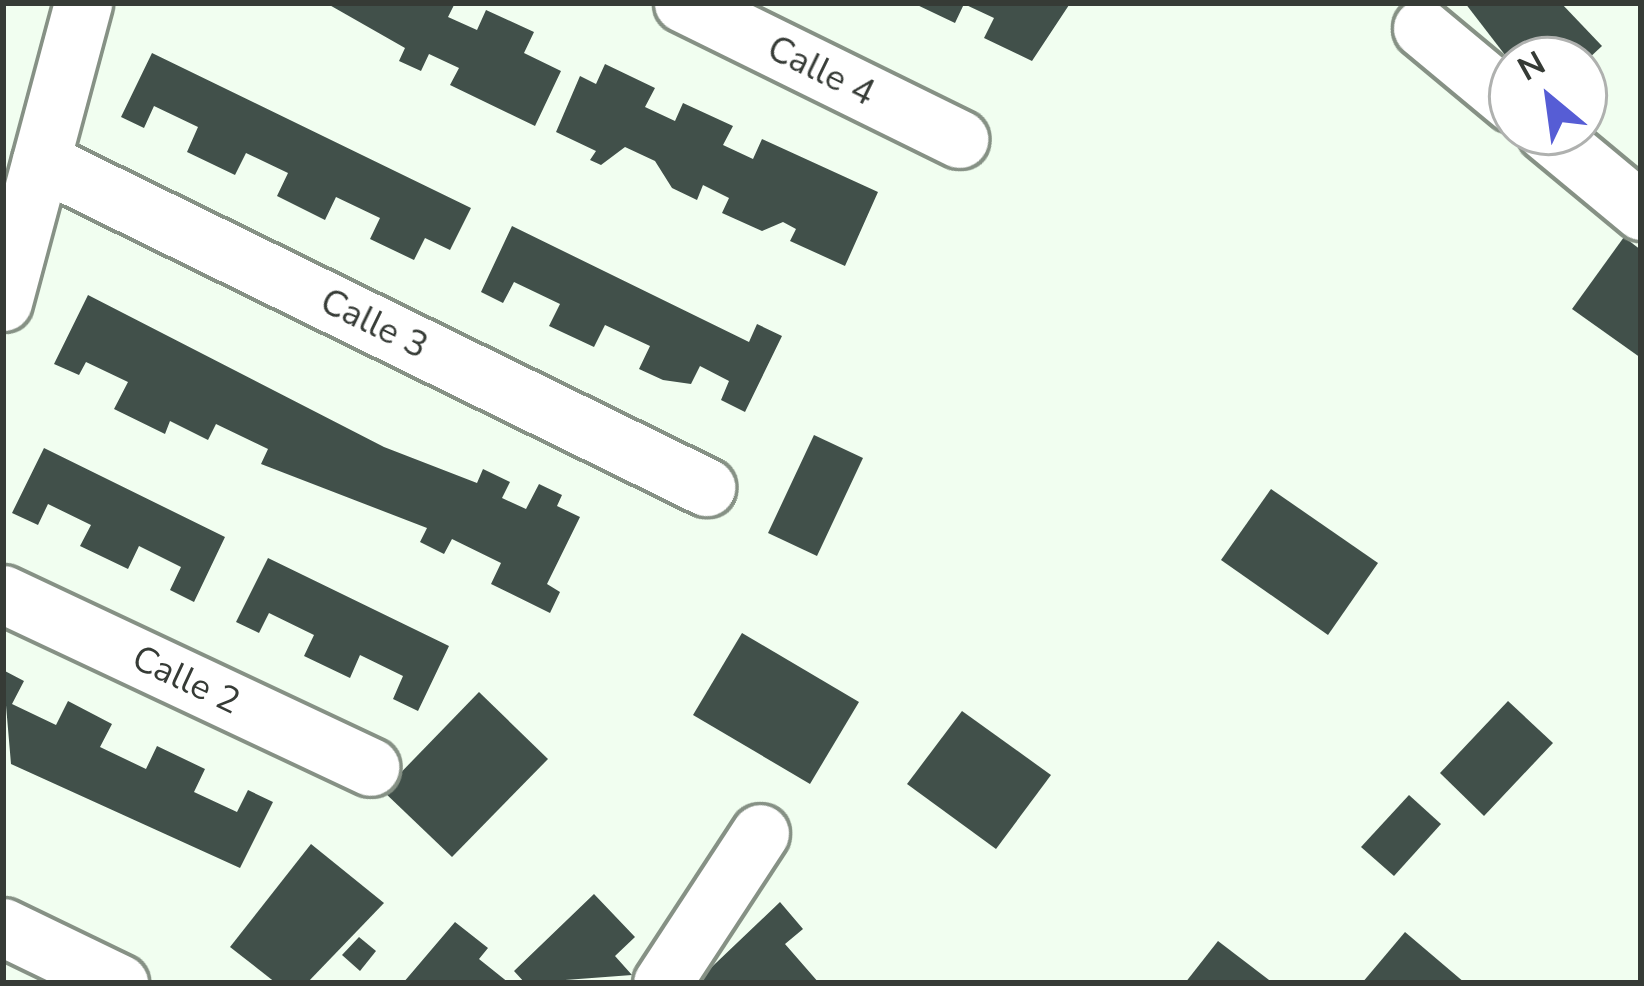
<!DOCTYPE html>
<html>
<head>
<meta charset="utf-8">
<style>
	body { margin:0 }
	#map { position:relative; width:1644px; height:986px; overflow:hidden; background:#f1fef0; font-family:"Nunito Sans",sans-serif }
	div>[style] { position:absolute }
	.building>* { inset:0; background:#41504a }
	.roads { filter:drop-shadow(3px 0 #869185) drop-shadow(-3px 0 #869185) drop-shadow(0 3px #869185) drop-shadow(0 -3px #869185) }
	.minor>* { height:57px; margin:-28.5px; padding:0 28.5px; transform-origin:28.5px; border-radius:28.5px; background:#fff }
	span { translate:-50% -50%; white-space:nowrap; text-align:center; line-height:1.15; -webkit-text-stroke:12px #fff; paint-order:stroke }
	.street-label { font-size:36px; color:#363b36 }
	.frame { position:absolute; inset:0; border:6px solid #363b36; pointer-events:none }
	.north { position:absolute; left:1488px; top:36px; width:120px; height:120px; box-sizing:border-box; background:#fff; border:3px solid #afb1af; border-radius:50%; rotate:331deg; font-size:33px; font-weight:700; line-height:48px; text-align:center; color:#363b36 }
	.north::after { content:''; display:block; margin:auto; width:42px; height:54px; background:#565dd5; clip-path:polygon(50% 0,100% 100%,50% 72%,0 100%) }
</style>
</head>
<body>
<div id="map">
	<div class="building">
		<div style="clip-path:polygon(326px 3px,455px 3px,448px 17px,477px 30px,486px 10px,534px 32px,524px 53px,561px 71px,535px 126px,450px 85px,459px 68px,429px 54px,421px 71px,399px 61px,405px 48px)"></div>
		<div style="clip-path:polygon(913px 3px,1065px 3px,1069px 5px,1032px 61px,984px 38px,994px 18px,964px 4px,955px 23px)"></div>
		<div style="clip-path:polygon(1465px 3px,1561px 3px,1602px 46px,1587px 60px,1512px 64px)"></div>
		<div style="clip-path:polygon(152px 53px,471px 208px,450px 250px,425px 238px,414px 260px,370px 239px,380px 218px,336px 197px,325px 220px,277px 196px,288px 173px,246px 153px,235px 175px,187px 152px,198px 127px,154px 106px,144px 128px,121px 117px)"></div>
		<div style="clip-path:polygon(605px 64px,655px 88px,645px 107px,675px 121px,683px 103px,733px 126px,723px 145px,753px 159px,762px 139px,878px 192px,845px 266px,790px 241px,796px 229px,783px 222px,762px 231px,722px 213px,729px 198px,703px 185px,697px 200px,672px 188px,655px 161px,625px 147px,601px 165px,590px 160px,596px 151px,556px 132px,580px 76px,596px 84px)"></div>
		<div style="clip-path:polygon(512px 226px,749px 342px,757px 324px,782px 336px,745px 412px,721px 400px,729px 381px,700px 366px,691px 384px,663px 380px,639px 369px,650px 346px,605px 325px,594px 347px,549px 326px,560px 304px,514px 282px,503px 303px,481px 292px)"></div>
		<div style="clip-path:polygon(1624px 237px,1641px 250px,1641px 358px,1572px 309px)"></div>
		<div style="clip-path:polygon(88px 295px,384px 447px,477px 483px,483px 469px,510px 482px,502px 498px,526px 509px,539px 484px,562px 495px,557px 506px,580px 517px,547px 584px,560px 592px,550px 613px,491px 584px,501px 563px,452px 539px,444px 554px,420px 542px,427px 528px,261px 464px,268px 449px,216px 424px,208px 440px,170px 421px,165px 434px,114px 409px,128px 382px,86px 362px,79px 375px,54px 364px)"></div>
		<div style="clip-path:polygon(814px 435px,863px 458px,817px 556px,768px 533px)"></div>
		<div style="clip-path:polygon(44px 448px,225px 537px,194px 602px,170px 590px,181px 567px,139px 546px,128px 569px,80px 546px,91px 525px,48px 504px,38px 525px,12px 513px)"></div>
		<div style="clip-path:polygon(1271px 489px,1378px 563px,1328px 635px,1221px 560px)"></div>
		<div style="clip-path:polygon(268px 558px,449px 646px,418px 711px,393px 699px,403px 676px,360px 655px,350px 678px,304px 656px,314px 635px,269px 613px,259px 633px,236px 622px)"></div>
		<div style="clip-path:polygon(742px 633px,859px 702px,810px 784px,693px 715px)"></div>
		<div style="clip-path:polygon(3px 670px,24px 681px,12px 704px,56px 725px,68px 701px,112px 724px,100px 747px,146px 769px,157px 746px,205px 769px,194px 792px,237px 812px,248px 790px,273px 802px,240px 868px,11px 764px)"></div>
		<div style="clip-path:polygon(479px 692px,548px 759px,452px 857px,383px 791px)"></div>
		<div style="clip-path:polygon(1508px 701px,1553px 743px,1484px 816px,1440px 773px)"></div>
		<div style="clip-path:polygon(962px 711px,1051px 775px,996px 849px,907px 784px)"></div>
		<div style="clip-path:polygon(1409px 795px,1441px 824px,1394px 876px,1361px 847px)"></div>
		<div style="clip-path:polygon(311px 844px,384px 903px,307px 983px,276px 983px,230px 947px)"></div>
		<div style="clip-path:polygon(594px 894px,635px 937px,615px 956px,632px 975px,525px 983px,514px 971px)"></div>
		<div style="clip-path:polygon(780px 902px,803px 929px,785px 944px,819px 983px,695px 983px)"></div>
		<div style="clip-path:polygon(455px 922px,488px 948px,479px 959px,509px 983px,403px 983px)"></div>
		<div style="clip-path:polygon(1405px 932px,1465px 983px,1362px 983px)"></div>
		<div style="clip-path:polygon(359px 937px,376px 951px,360px 971px,342px 955px)"></div>
		<div style="clip-path:polygon(1218px 941px,1273px 983px,1185px 983px)"></div>
	</div>
	<div class="roads">
		<div class="minor">
			<div style="left:683px;top:3px;width:308px;rotate:26.2deg"></div>
			<div style="left:1422px;top:28px;width:117px;rotate:39.8deg"></div>
			<div style="left:1546px;top:132px;width:124px;rotate:39.7deg"></div>
			<div style="left:41px;top:161px;width:741px;rotate:26.12deg"></div>
			<div style="left:3px;top:302px;width:310px;rotate:-75deg"></div>
			<div style="left:3px;top:594px;width:406px;rotate:25.2deg"></div>
			<div style="left:3px;top:927px;width:129px;rotate:25.8deg"></div>
			<div style="left:662px;top:983px;width:179px;rotate:-56.8deg"></div>
		</div>
	</div>
	<div class="street-label">
		<span style="left:821px;top:71px;rotate:26deg">Calle 4</span>
		<span style="left:374px;top:324px;rotate:26deg">Calle 3</span>
		<span style="left:186px;top:680px;rotate:25deg">Calle 2</span>
	</div>
	<div class="frame"></div>
	<div class="north">N</div>
</div>
</body>
</html>
